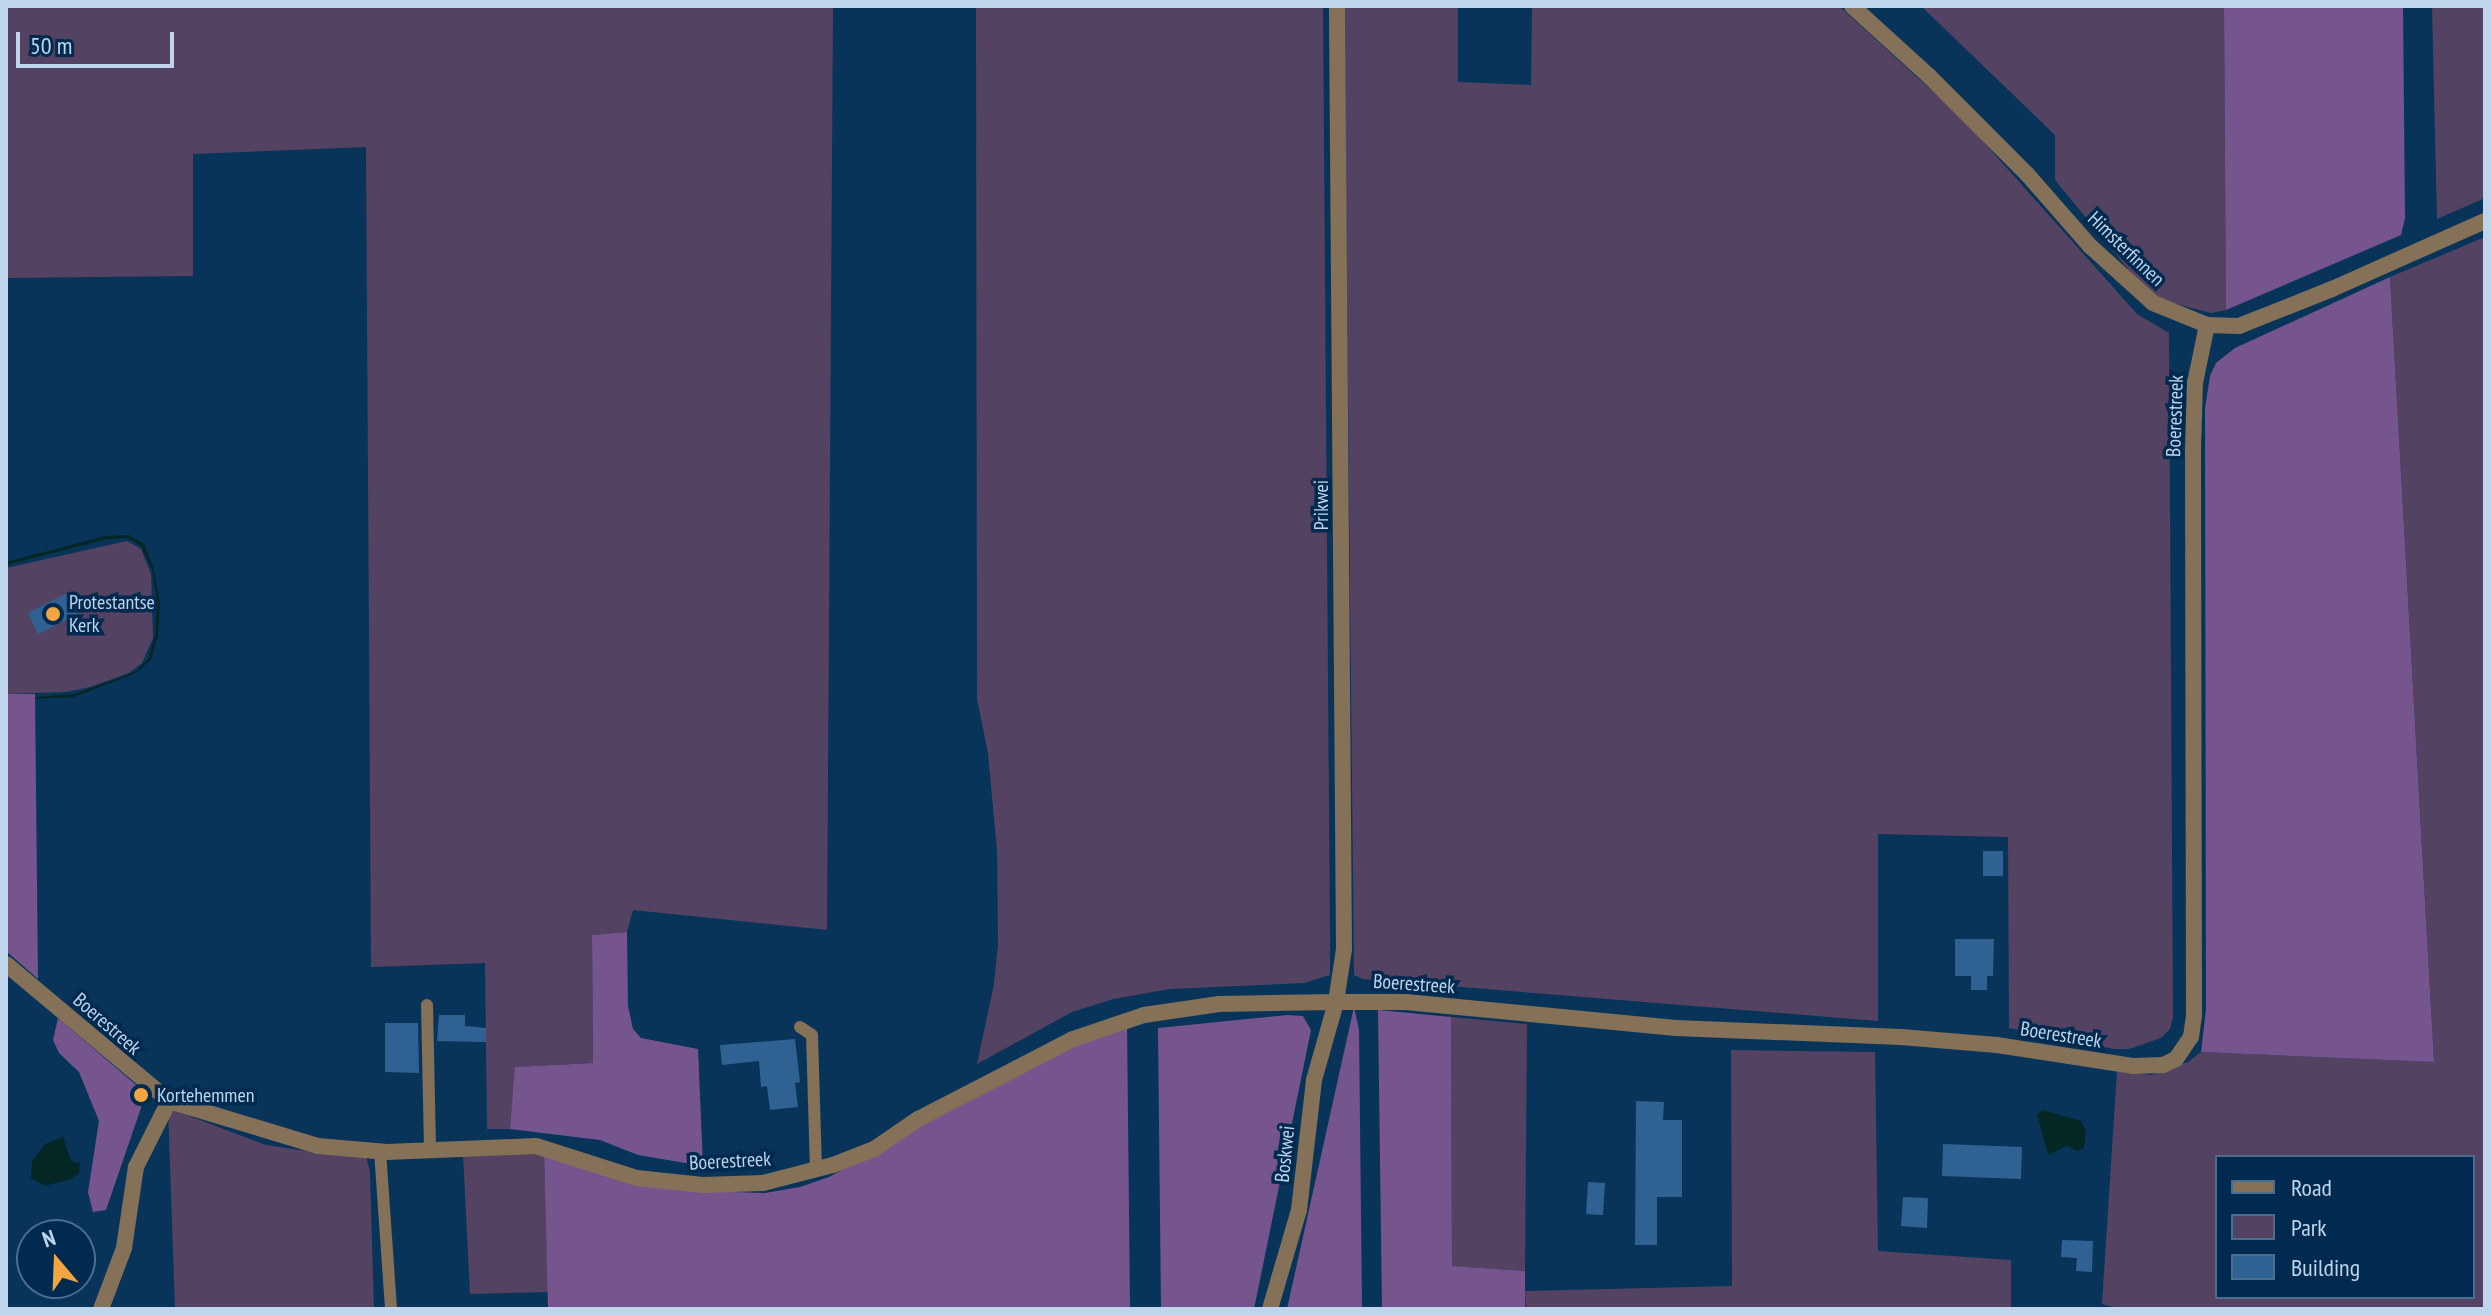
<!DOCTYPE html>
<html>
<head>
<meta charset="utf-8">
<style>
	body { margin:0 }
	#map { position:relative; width:2491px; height:1315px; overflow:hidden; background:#08345a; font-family:"PT Sans Narrow",sans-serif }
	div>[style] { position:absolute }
	.green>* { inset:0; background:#544263 }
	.forest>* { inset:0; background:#76558f }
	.water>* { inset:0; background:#042725 }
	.building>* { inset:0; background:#2f6293 }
	.service>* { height:12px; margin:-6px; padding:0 6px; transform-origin:6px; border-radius:6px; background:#857058 }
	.minor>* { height:16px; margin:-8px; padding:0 8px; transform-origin:8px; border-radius:8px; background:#857058 }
	.tertiary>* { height:16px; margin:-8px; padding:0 8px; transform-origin:8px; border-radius:8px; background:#857058 }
	.dots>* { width:22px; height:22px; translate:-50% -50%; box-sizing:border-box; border:4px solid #002a4f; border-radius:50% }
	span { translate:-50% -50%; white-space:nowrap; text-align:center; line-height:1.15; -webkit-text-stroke:7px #002a4f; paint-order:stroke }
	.street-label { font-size:20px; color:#bfd5ec }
	.poi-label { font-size:20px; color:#bfd5ec }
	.left { translate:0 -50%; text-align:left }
	.frame { position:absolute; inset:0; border:8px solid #bfd5ec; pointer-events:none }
	.legend { position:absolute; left:2215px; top:1155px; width:260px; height:144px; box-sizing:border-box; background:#002a4f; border:2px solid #4c6e8e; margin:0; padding:10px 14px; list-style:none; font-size:24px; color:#bfd5ec }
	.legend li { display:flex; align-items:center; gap:16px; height:40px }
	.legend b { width:40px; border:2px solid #4c6e8e }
	.north { position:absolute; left:16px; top:1219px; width:80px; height:80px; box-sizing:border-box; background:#002a4f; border:2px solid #4c6e8e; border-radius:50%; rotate:341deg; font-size:22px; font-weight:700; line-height:32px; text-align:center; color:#bfd5ec }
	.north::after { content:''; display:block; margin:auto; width:28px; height:36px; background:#f2a541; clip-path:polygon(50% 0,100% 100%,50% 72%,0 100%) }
	.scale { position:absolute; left:16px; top:32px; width:158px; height:36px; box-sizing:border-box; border:4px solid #bfd5ec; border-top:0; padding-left:10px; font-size:24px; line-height:28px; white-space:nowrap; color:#bfd5ec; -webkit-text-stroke:6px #002a4f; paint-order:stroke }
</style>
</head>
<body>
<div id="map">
	<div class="green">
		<div style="clip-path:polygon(6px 6px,833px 6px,827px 930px,633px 910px,627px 932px,592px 935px,593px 1063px,516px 1067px,510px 1129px,487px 1129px,485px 963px,371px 967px,366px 147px,193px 154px,193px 276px,6px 278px)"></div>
		<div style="clip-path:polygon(976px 6px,1323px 6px,1330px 949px,1330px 975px,1304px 983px,1170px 989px,1113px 999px,1072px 1012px,977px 1064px,994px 984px,998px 944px,997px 851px,988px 753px,977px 699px)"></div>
		<div style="clip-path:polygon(1344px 6px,1458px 6px,1458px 82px,1531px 85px,1532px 6px,1839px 6px,1964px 120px,2137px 314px,2169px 333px,2173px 1017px,2170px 1029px,2161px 1038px,2129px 1049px,2114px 1049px,2009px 1028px,2008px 837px,1878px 834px,1878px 1021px,1363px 979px,1354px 975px)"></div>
		<div style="clip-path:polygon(1921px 6px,2224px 6px,2226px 310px,2211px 313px,2173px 303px,2159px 298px,2133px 275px,2055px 180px,2055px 135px)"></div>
		<div style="clip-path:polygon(2432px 6px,2485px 6px,2485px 198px,2437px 219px)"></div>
		<div style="clip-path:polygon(evenodd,2485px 237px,2485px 1309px,2120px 1309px,2102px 1304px,2117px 1071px,2151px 1075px,2188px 1062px,2201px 1052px,2434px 1062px,2390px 277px,2485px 237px,2217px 1157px,2473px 1157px,2473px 1297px,2217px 1297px,2217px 1157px)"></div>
		<div style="clip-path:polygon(127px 541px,141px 549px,151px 574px,153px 638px,142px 663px,129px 673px,90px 687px,66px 692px,6px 694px,6px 568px)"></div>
		<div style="clip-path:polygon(1451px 1017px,1527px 1024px,1525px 1271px,1452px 1266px)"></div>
		<div style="clip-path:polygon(1731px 1050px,1875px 1052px,1878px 1251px,2011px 1260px,2011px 1309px,1526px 1309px,1525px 1291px,1732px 1286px)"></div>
		<div style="clip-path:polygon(168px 1108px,266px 1145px,339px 1156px,366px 1156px,370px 1172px,374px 1309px,175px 1309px)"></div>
		<div style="clip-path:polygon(544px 1152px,548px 1292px,470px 1294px,463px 1154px)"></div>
	</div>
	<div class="forest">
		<div style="clip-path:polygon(2224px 6px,2403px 6px,2405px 218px,2401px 235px,2226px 310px)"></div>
		<div style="clip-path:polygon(2390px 277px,2434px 1062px,2201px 1052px,2206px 1009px,2205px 408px,2210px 376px,2216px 363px,2235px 348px)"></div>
		<div style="clip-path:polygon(6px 694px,35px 694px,38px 979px,6px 951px)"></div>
		<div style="clip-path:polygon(627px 932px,628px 1006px,633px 1029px,641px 1038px,698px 1049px,703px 1166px,638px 1155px,600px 1140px,510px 1129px,515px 1067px,593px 1063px,592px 935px)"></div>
		<div style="clip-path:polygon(1354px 1007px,1359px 1030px,1362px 1309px,1287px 1309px)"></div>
		<div style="clip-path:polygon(1378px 1010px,1451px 1017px,1452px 1266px,1525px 1271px,1525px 1309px,1382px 1309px)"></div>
		<div style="clip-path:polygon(1287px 1015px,1303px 1016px,1311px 1030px,1254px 1309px,1161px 1309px,1158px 1028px)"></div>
		<div style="clip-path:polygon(58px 1018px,142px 1090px,143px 1102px,106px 1210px,93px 1212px,88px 1192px,99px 1121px,79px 1072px,59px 1053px,53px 1040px)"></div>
		<div style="clip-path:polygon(1127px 1021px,1130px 1309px,548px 1309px,544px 1152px,705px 1191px,765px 1193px,800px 1187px,829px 1177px,863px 1159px,1058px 1046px)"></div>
	</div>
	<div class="water">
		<div style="clip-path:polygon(129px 535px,144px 544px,154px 569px,160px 602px,158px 636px,151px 660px,136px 673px,74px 697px,36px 699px,36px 697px,74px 694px,119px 678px,136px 671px,148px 659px,155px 635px,157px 602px,152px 570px,141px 546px,128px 538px,107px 539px,6px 565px,6px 562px,105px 536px)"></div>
		<div style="clip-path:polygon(2042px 1110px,2081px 1121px,2086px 1131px,2084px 1148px,2077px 1151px,2067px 1146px,2048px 1155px,2037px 1115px)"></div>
		<div style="clip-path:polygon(63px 1137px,70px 1158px,74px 1163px,80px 1162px,79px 1173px,71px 1179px,45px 1186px,31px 1178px,32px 1161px,45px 1144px)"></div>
	</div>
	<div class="building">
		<div style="clip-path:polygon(67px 593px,78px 614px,38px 634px,28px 613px)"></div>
		<div style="clip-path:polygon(1983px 851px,2003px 851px,2003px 876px,1983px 876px)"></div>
		<div style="clip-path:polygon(1955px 939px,1994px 939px,1993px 976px,1987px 976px,1987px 990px,1971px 990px,1971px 976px,1955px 976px)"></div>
		<div style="clip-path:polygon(439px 1015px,465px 1015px,465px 1026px,486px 1028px,486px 1042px,437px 1041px)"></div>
		<div style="clip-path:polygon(385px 1023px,418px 1023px,419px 1073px,385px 1072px)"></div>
		<div style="clip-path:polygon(795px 1039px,800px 1082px,795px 1083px,798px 1107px,770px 1110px,767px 1086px,761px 1087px,759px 1061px,722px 1065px,720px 1045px)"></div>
		<div style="clip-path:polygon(1636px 1101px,1664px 1102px,1663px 1120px,1682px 1120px,1682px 1197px,1657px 1197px,1657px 1245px,1635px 1245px)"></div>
		<div style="clip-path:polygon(1943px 1144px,2022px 1147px,2021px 1179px,1942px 1176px)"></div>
		<div style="clip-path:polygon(1588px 1182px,1605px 1183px,1603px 1215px,1586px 1214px)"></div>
		<div style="clip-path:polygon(1903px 1197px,1928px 1198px,1927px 1228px,1901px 1226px)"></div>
		<div style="clip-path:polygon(2062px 1240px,2093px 1241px,2092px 1272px,2076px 1271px,2077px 1258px,2061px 1257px)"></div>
	</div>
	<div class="service">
		<div style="left:427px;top:1005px;width:145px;rotate:88.8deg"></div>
		<div style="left:800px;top:1027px;width:14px;rotate:34deg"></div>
		<div style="left:812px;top:1035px;width:135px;rotate:88.3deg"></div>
		<div style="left:380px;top:1151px;width:158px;rotate:86deg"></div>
	</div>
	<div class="minor">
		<div style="left:6px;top:964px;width:213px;rotate:40deg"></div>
		<div style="left:169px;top:1101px;width:156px;rotate:16.8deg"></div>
		<div style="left:318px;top:1146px;width:69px;rotate:5deg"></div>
		<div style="left:387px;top:1152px;width:149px;rotate:-2.3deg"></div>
		<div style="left:536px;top:1146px;width:106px;rotate:17.6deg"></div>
		<div style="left:637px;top:1178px;width:66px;rotate:6.1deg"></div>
		<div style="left:703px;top:1185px;width:60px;rotate:-1.9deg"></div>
		<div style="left:763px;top:1183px;width:72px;rotate:-14.4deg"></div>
		<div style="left:833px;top:1165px;width:44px;rotate:-21.3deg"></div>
		<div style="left:874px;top:1149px;width:53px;rotate:-34.3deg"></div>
		<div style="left:918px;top:1119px;width:174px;rotate:-27.3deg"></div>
		<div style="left:1073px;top:1039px;width:75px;rotate:-18.7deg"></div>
		<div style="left:1144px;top:1015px;width:76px;rotate:-8.3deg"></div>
		<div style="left:1219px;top:1004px;width:117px;rotate:-1deg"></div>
		<div style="left:1336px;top:1002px;width:54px;rotate:-81.4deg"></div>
		<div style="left:1344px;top:949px;width:943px;rotate:-90.43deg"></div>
		<div style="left:101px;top:1309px;width:65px;rotate:-69.3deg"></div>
		<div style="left:124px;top:1248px;width:82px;rotate:-81.6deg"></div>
		<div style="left:136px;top:1167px;width:74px;rotate:-63.4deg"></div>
	</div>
	<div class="tertiary">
		<div style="left:1852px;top:6px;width:104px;rotate:42.3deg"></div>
		<div style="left:1929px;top:76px;width:139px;rotate:45deg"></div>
		<div style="left:2027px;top:174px;width:96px;rotate:48.8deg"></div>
		<div style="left:2090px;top:246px;width:85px;rotate:42.1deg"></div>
		<div style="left:2153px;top:303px;width:58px;rotate:22.2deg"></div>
		<div style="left:2207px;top:325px;width:32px;rotate:2deg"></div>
		<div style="left:2239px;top:326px;width:100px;rotate:-21.7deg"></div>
		<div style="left:2332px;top:289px;width:167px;rotate:-24deg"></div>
		<div style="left:1270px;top:1309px;width:103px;rotate:-73.7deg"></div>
		<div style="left:1299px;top:1210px;width:131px;rotate:-83.4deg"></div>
		<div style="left:1314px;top:1080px;width:81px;rotate:-74.2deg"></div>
		<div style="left:1336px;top:1002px;width:70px"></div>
		<div style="left:1406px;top:1002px;width:271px;rotate:5.5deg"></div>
		<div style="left:1676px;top:1028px;width:225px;rotate:2.3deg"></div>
		<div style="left:1901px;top:1037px;width:96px;rotate:4.8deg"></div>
		<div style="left:1997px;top:1045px;width:137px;rotate:8.8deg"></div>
		<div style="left:2132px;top:1066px;width:31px;rotate:-2deg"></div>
		<div style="left:2163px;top:1065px;width:14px;rotate:-25deg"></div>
		<div style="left:2176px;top:1059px;width:27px;rotate:-56deg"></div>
		<div style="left:2191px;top:1037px;width:22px;rotate:-82deg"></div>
		<div style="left:2194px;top:1015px;width:565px;rotate:-90.1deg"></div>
		<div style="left:2193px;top:450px;width:67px;rotate:-88.3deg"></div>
		<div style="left:2195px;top:383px;width:59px;rotate:-78.3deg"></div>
	</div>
	<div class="dots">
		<div style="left:53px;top:614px;background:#f2a541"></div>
		<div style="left:141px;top:1095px;background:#f2a541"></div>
	</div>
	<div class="street-label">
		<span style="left:2126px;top:249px;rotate:44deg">Himsterfinnen</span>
		<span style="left:2175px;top:416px;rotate:-88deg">Boerestreek</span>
		<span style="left:1321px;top:505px;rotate:-90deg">Prikwei</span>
		<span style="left:1414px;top:984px;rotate:4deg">Boerestreek</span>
		<span style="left:107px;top:1024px;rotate:41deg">Boerestreek</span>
		<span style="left:2061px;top:1035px;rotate:9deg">Boerestreek</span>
		<span style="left:1285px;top:1154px;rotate:-84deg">Boskwei</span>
		<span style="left:730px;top:1161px;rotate:-3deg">Boerestreek</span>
	</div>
	<div class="poi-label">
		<span class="left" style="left:69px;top:614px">Protestantse<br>Kerk</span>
		<span class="left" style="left:157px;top:1095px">Kortehemmen</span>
	</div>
	<div class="frame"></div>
	<ul class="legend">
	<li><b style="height:10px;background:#857058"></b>Road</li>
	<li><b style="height:22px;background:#544263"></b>Park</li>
	<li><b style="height:22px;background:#2f6293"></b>Building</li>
	</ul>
	<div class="north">N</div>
	<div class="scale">50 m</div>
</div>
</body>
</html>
